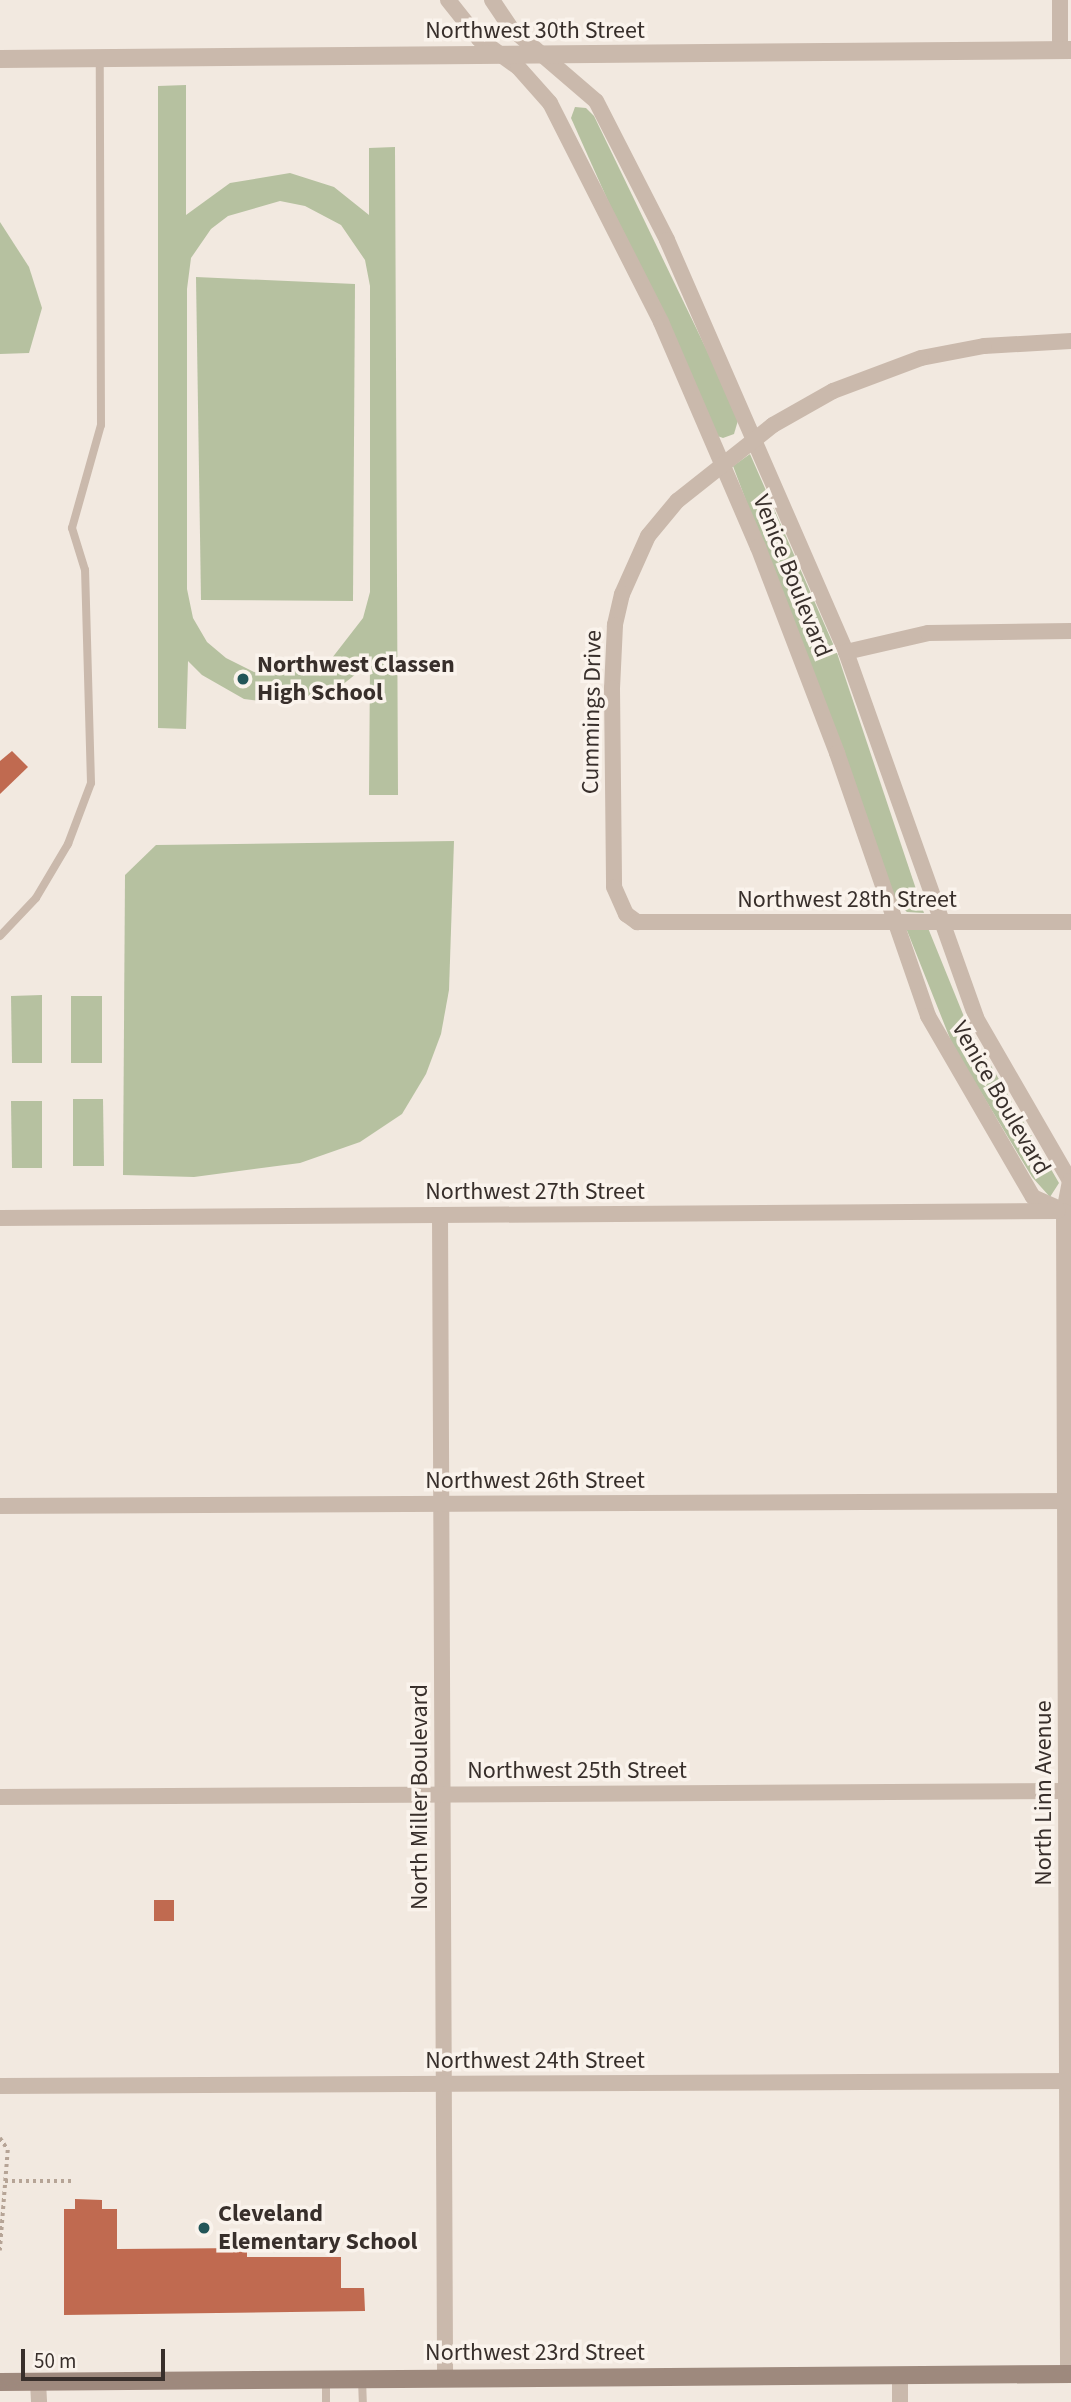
<!DOCTYPE html>
<html>
<head>
<meta charset="utf-8">
<style>
	body { margin:0 }
	#map { position:relative; width:1071px; height:2402px; overflow:hidden; background:#f2e9e0; font-family:"Source Sans 3",sans-serif }
	div>[style] { position:absolute }
	.green>* { inset:0; background:#b6c1a0 }
	.building>* { inset:0; background:#c06a50 }
	.path>* { height:3.5px; margin-top:-1.75px; transform-origin:0; background:repeating-linear-gradient(90deg,#b6a496 0 3.5px,transparent 0 7px) }
	.service>* { height:8px; margin:-4px; padding:0 4px; transform-origin:4px; border-radius:4px; background:#cab9ac }
	.minor>* { height:16px; margin:-8px; padding:0 8px; transform-origin:8px; border-radius:8px; background:#cab9ac }
	.tertiary>* { height:18px; margin:-9px; padding:0 9px; transform-origin:9px; border-radius:9px; background:#cab9ac }
	.secondary>* { height:18px; margin:-9px; padding:0 9px; transform-origin:9px; border-radius:9px; background:#9e897d }
	.dots>* { width:19px; height:19px; translate:-50% -50%; box-sizing:border-box; border:4px solid #faf3ec; border-radius:50% }
	span { translate:-50% -50%; white-space:nowrap; text-align:center; line-height:1.15; -webkit-text-stroke:7px #faf3ec; paint-order:stroke }
	.street-label { font-size:24px; color:#382f2b }
	.poi-label { font-size:24px; color:#382f2b; font-weight:700 }
	.left { translate:0 -50%; text-align:left }
	.scale { position:absolute; left:21px; top:2349px; width:144px; height:32px; box-sizing:border-box; border:4px solid #382f2b; border-top:0; padding-left:9px; font-size:21px; line-height:24px; white-space:nowrap; color:#382f2b; -webkit-text-stroke:5px #faf3ec; paint-order:stroke }
</style>
</head>
<body>
<div id="map">
	<div class="green">
		<div style="clip-path:polygon(evenodd,186px 85px,186px 215px,230px 183px,290px 173px,334px 187px,369px 215px,369px 148px,395px 147px,398px 795px,369px 795px,370px 663px,342px 685px,284px 704px,244px 699px,202px 675px,188px 661px,186px 729px,158px 728px,158px 86px,186px 85px,280px 201px,305px 206px,341px 225px,365px 260px,370px 286px,370px 592px,363px 618px,332px 658px,280px 675px,254px 672px,226px 658px,207px 642px,193px 618px,187px 589px,187px 289px,191px 258px,211px 229px,228px 216px,280px 201px)"></div>
		<div style="clip-path:polygon(575px 107px,586px 108px,594px 116px,739px 417px,734px 434px,723px 438px,712px 434px,571px 118px)"></div>
		<div style="clip-path:polygon(0 222px,29px 267px,42px 308px,29px 353px,0 354px)"></div>
		<div style="clip-path:polygon(196px 277px,355px 284px,353px 601px,201px 600px)"></div>
		<div style="clip-path:polygon(750px 454px,837px 653px,924px 913px,907px 912px,897px 903px,733px 466px)"></div>
		<div style="clip-path:polygon(454px 841px,449px 990px,441px 1034px,426px 1074px,402px 1114px,360px 1142px,300px 1163px,194px 1177px,123px 1175px,125px 875px,156px 845px)"></div>
		<div style="clip-path:polygon(906px 928px,928px 928px,967px 1024px,1059px 1183px,1050px 1197px,1032px 1177px,953px 1046px)"></div>
		<div style="clip-path:polygon(42px 995px,42px 1063px,12px 1063px,11px 996px)"></div>
		<div style="clip-path:polygon(71px 996px,102px 996px,102px 1063px,71px 1063px)"></div>
		<div style="clip-path:polygon(73px 1099px,103px 1099px,104px 1166px,73px 1166px)"></div>
		<div style="clip-path:polygon(11px 1101px,42px 1101px,42px 1168px,12px 1168px)"></div>
	</div>
	<div class="building">
		<div style="clip-path:polygon(12px 751px,28px 767px,0 794px,0 761px)"></div>
		<div style="clip-path:polygon(154px 1900px,174px 1900px,174px 1921px,154px 1921px)"></div>
		<div style="clip-path:polygon(75px 2199px,102px 2200px,102px 2209px,117px 2209px,117px 2249px,247px 2248px,247px 2257px,341px 2257px,341px 2288px,364px 2288px,365px 2311px,64px 2315px,64px 2209px,75px 2209px)"></div>
	</div>
	<div class="path">
		<div style="left:0;top:2138px;width:14px;rotate:56deg"></div>
		<div style="left:8px;top:2150px;width:101px;rotate:94.5deg"></div>
		<div style="left:5px;top:2181px;width:70px"></div>
	</div>
	<div class="service">
		<div style="left:0;top:936px;width:52px;rotate:-46.5deg"></div>
		<div style="left:36px;top:898px;width:63px;rotate:-59.3deg"></div>
		<div style="left:68px;top:844px;width:65px;rotate:-69.3deg"></div>
		<div style="left:91px;top:783px;width:213px;rotate:-91.6deg"></div>
		<div style="left:85px;top:570px;width:44px;rotate:-107.2deg"></div>
		<div style="left:72px;top:528px;width:107px;rotate:-74.3deg"></div>
		<div style="left:101px;top:425px;width:367px;rotate:-90.2deg"></div>
		<div style="left:362px;top:2379px;width:23px;rotate:88deg"></div>
		<div style="left:326px;top:2380px;width:22px;rotate:90deg"></div>
	</div>
	<div class="minor">
		<div style="left:448px;top:0;width:50px;rotate:51.5deg"></div>
		<div style="left:479px;top:39px;width:48px;rotate:35.7deg"></div>
		<div style="left:518px;top:67px;width:48px;rotate:48.4deg"></div>
		<div style="left:550px;top:103px;width:246px;rotate:63.1deg"></div>
		<div style="left:661px;top:322px;width:245px;rotate:66.7deg"></div>
		<div style="left:758px;top:547px;width:221px;rotate:69deg"></div>
		<div style="left:837px;top:753px;width:278px;rotate:70.9deg"></div>
		<div style="left:928px;top:1016px;width:209px;rotate:59.9deg"></div>
		<div style="left:1033px;top:1197px;width:34px;rotate:24deg"></div>
		<div style="left:492px;top:0;width:34px;rotate:56deg"></div>
		<div style="left:511px;top:28px;width:112px;rotate:40.7deg"></div>
		<div style="left:596px;top:101px;width:156px;rotate:62.9deg"></div>
		<div style="left:667px;top:240px;width:449px;rotate:66.5deg"></div>
		<div style="left:846px;top:652px;width:388px;rotate:70.4deg"></div>
		<div style="left:976px;top:1018px;width:188px;rotate:60deg"></div>
		<div style="left:1070px;top:1181px;width:31px;rotate:101deg"></div>
		<div style="left:1064px;top:1211px;width:1163px;rotate:89.8deg"></div>
		<div style="left:1060px;top:50px;width:50px;rotate:-90deg"></div>
		<div style="left:1071px;top:341px;width:87px;rotate:176.7deg"></div>
		<div style="left:984px;top:346px;width:64px;rotate:169.2deg"></div>
		<div style="left:921px;top:358px;width:94px;rotate:159.4deg"></div>
		<div style="left:833px;top:391px;width:69px;rotate:150.5deg"></div>
		<div style="left:773px;top:425px;width:122px;rotate:141.6deg"></div>
		<div style="left:677px;top:501px;width:45px;rotate:129.6deg"></div>
		<div style="left:648px;top:536px;width:64px;rotate:114.1deg"></div>
		<div style="left:622px;top:594px;width:32px;rotate:103deg"></div>
		<div style="left:615px;top:625px;width:63px;rotate:92.7deg"></div>
		<div style="left:612px;top:688px;width:199px;rotate:89.4deg"></div>
		<div style="left:614px;top:887px;width:30px;rotate:66deg"></div>
		<div style="left:626px;top:914px;width:14px;rotate:36deg"></div>
		<div style="left:637px;top:922px;width:434px"></div>
		<div style="left:846px;top:652px;width:84px;rotate:-13deg"></div>
		<div style="left:928px;top:633px;width:143px;rotate:-0.8deg"></div>
		<div style="left:440px;top:1215px;width:1164px;rotate:89.75deg"></div>
		<div style="left:0;top:1218px;width:1058px;rotate:-0.38deg"></div>
		<div style="left:0;top:1506px;width:1071px;rotate:-0.27deg"></div>
		<div style="left:0;top:1797px;width:1071px;rotate:-0.32deg"></div>
		<div style="left:0;top:2086px;width:1071px;rotate:-0.27deg"></div>
		<div style="left:900px;top:2376px;width:26px;rotate:90deg"></div>
		<div style="left:38px;top:2382px;width:20px;rotate:87deg"></div>
	</div>
	<div class="tertiary">
		<div style="left:0;top:59px;width:1071px;rotate:-0.48deg"></div>
	</div>
	<div class="secondary">
		<div style="left:0;top:2382px;width:1071px;rotate:-0.43deg"></div>
	</div>
	<div class="dots">
		<div style="left:243px;top:679px;background:#225558"></div>
		<div style="left:204px;top:2228px;background:#225558"></div>
	</div>
	<div class="street-label">
		<span style="left:535px;top:31px">Northwest 30th Street</span>
		<span style="left:792px;top:576px;rotate:68deg">Venice Boulevard</span>
		<span style="left:592px;top:712px;rotate:-89deg">Cummings Drive</span>
		<span style="left:847px;top:900px">Northwest 28th Street</span>
		<span style="left:1001px;top:1098px;rotate:60deg">Venice Boulevard</span>
		<span style="left:535px;top:1192px">Northwest 27th Street</span>
		<span style="left:535px;top:1481px">Northwest 26th Street</span>
		<span style="left:577px;top:1771px">Northwest 25th Street</span>
		<span style="left:1044px;top:1793px;rotate:-90deg">North Linn Avenue</span>
		<span style="left:420px;top:1797px;rotate:-90deg">North Miller Boulevard</span>
		<span style="left:535px;top:2061px">Northwest 24th Street</span>
		<span style="left:535px;top:2353px">Northwest 23rd Street</span>
	</div>
	<div class="poi-label">
		<span class="left" style="left:257px;top:679px">Northwest Classen<br>High School</span>
		<span class="left" style="left:218px;top:2228px">Cleveland<br>Elementary School</span>
	</div>
	<div class="scale">50 m</div>
</div>
</body>
</html>
